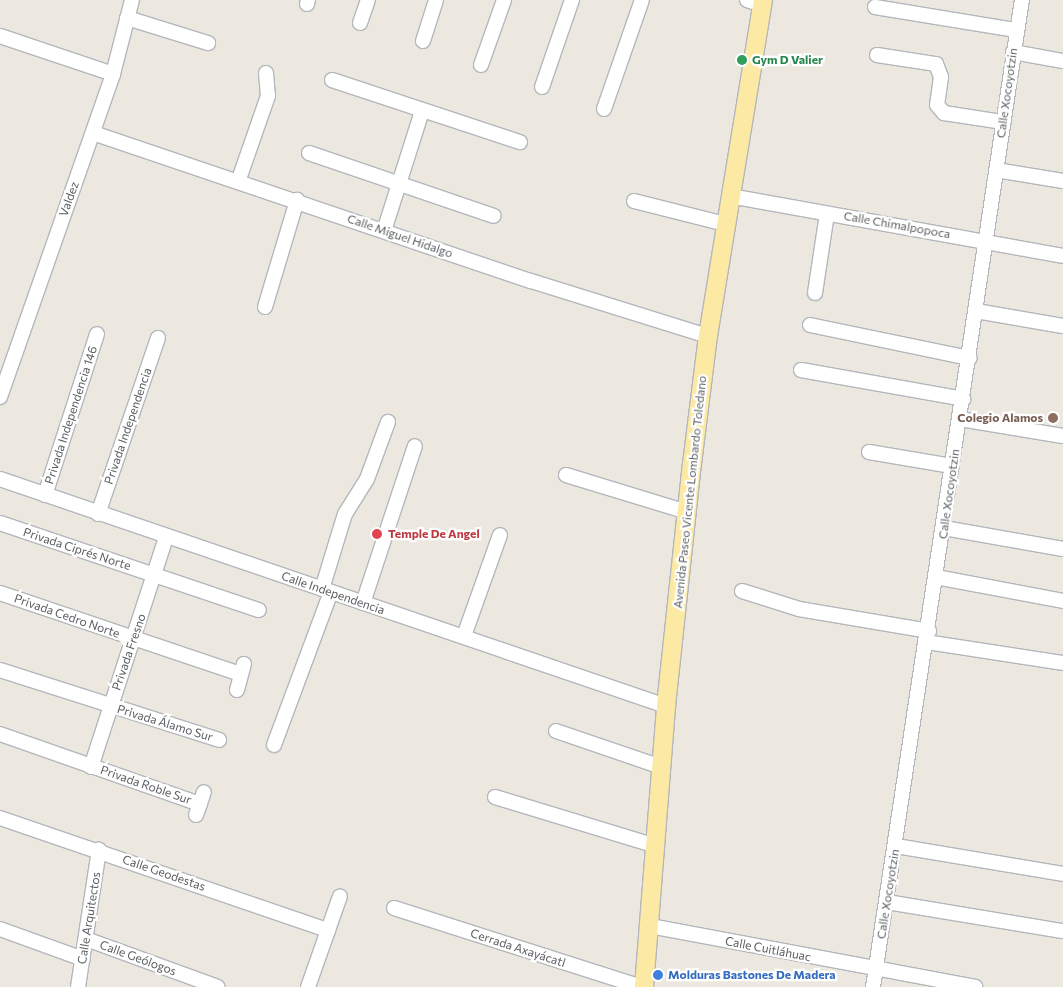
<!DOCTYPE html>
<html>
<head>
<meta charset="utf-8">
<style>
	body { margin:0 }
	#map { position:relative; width:1063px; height:987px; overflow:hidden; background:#ece8e0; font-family:Commissioner,sans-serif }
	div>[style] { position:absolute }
	.roads { filter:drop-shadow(1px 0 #b3b7bb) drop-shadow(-1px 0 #b3b7bb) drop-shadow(0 1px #b3b7bb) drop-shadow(0 -1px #b3b7bb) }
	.minor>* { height:14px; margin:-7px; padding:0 7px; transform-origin:7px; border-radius:7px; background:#fff }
	.major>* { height:18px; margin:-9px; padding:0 9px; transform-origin:9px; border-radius:9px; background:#fce9a4 }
	.dots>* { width:14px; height:14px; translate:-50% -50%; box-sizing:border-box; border:2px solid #fff; border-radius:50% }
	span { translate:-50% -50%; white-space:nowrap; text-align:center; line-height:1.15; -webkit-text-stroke:4.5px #fff; paint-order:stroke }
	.leisure-label { font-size:12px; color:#27864d; font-weight:700 }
	.left { translate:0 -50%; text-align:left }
	.street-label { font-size:12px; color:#595d61 }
	.education-label { font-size:12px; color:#785e54; font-weight:700 }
	.right { translate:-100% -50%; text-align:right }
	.health-label { font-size:12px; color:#be3a42; font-weight:700 }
	.shop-label { font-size:12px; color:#366cbe; font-weight:700 }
</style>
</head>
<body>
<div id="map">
	<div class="roads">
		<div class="minor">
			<div style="left:747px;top:0;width:16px;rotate:18deg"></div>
			<div style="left:307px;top:4px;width:4px;rotate:-76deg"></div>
			<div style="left:875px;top:7px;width:143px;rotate:9.3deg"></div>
			<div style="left:127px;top:18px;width:85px;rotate:17.2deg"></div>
			<div style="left:360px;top:23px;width:24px;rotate:-71deg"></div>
			<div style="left:0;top:36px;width:119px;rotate:18.6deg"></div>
			<div style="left:423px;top:41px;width:43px;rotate:-72.4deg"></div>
			<div style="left:1013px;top:52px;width:51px;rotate:10.2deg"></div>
			<div style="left:877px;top:55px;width:60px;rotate:8.7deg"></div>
			<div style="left:936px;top:64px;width:14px;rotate:69deg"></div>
			<div style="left:941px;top:77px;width:28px;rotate:98deg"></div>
			<div style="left:937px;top:105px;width:11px;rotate:49deg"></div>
			<div style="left:944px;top:113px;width:60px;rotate:8.7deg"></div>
			<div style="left:481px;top:65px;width:69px;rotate:-70.5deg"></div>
			<div style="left:332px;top:80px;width:198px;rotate:18.3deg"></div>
			<div style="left:542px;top:87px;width:92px;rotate:-71deg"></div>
			<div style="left:604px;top:109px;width:115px;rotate:-70.8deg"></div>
			<div style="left:93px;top:133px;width:462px;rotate:18.7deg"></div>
			<div style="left:531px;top:281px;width:185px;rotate:17.3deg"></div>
			<div style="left:309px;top:153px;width:195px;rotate:18.8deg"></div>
			<div style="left:996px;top:170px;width:68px;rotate:9.3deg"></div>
			<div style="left:238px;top:182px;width:91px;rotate:-70.8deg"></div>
			<div style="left:268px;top:96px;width:23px;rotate:-95deg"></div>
			<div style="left:730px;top:196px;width:338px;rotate:10.2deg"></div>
			<div style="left:634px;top:201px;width:94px;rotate:14.2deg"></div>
			<div style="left:384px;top:231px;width:126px;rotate:-72.4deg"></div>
			<div style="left:815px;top:293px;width:80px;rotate:-81.4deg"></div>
			<div style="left:265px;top:307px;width:112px;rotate:-73.3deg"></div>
			<div style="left:976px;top:311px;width:88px;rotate:9.8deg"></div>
			<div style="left:810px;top:325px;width:163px;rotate:11.7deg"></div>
			<div style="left:801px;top:370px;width:165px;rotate:10.1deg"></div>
			<div style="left:0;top:397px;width:342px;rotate:-70.7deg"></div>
			<div style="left:113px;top:74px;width:76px;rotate:-75.6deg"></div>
			<div style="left:960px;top:419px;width:104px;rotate:9.4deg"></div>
			<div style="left:869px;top:452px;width:84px;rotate:9.6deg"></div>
			<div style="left:566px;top:475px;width:127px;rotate:17deg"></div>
			<div style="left:0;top:479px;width:704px;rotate:18.82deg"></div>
			<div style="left:45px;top:495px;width:169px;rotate:-72.1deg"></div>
			<div style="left:98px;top:514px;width:186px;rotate:-71.2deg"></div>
			<div style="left:0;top:523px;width:273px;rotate:18.6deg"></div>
			<div style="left:944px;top:528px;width:121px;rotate:10deg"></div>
			<div style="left:936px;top:577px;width:129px;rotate:10.7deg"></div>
			<div style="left:322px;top:589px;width:78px;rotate:-73deg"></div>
			<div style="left:345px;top:514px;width:41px;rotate:-57.8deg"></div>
			<div style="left:367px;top:479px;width:61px;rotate:-69.8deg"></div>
			<div style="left:742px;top:591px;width:60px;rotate:17.5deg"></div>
			<div style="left:799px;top:609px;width:132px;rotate:9.6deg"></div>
			<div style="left:0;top:593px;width:254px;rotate:18.6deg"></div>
			<div style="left:363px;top:603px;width:165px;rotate:-71.7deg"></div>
			<div style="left:464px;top:636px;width:107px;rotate:-70.4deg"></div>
			<div style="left:926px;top:642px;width:139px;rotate:8.7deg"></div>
			<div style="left:0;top:670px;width:230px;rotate:17.7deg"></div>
			<div style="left:237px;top:690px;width:27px;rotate:-75deg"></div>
			<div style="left:556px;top:731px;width:111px;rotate:18.9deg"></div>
			<div style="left:0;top:734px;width:212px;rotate:19.3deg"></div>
			<div style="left:274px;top:745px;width:163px;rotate:-69.6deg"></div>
			<div style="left:91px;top:767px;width:242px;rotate:-71.9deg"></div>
			<div style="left:495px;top:797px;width:168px;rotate:16.9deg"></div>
			<div style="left:196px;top:815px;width:24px;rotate:-71deg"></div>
			<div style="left:0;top:818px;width:347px;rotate:18.9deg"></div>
			<div style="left:896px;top:846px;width:169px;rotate:9.5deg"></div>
			<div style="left:887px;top:902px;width:178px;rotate:9.4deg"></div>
			<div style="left:394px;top:908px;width:259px;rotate:17.7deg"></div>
			<div style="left:650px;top:926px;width:331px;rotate:10.6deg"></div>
			<div style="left:0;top:929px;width:88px;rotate:19.9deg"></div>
			<div style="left:86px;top:939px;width:140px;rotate:20deg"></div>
			<div style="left:78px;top:987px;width:139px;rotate:-81.3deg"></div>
			<div style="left:308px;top:987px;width:96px;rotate:-70.6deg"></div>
			<div style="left:873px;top:987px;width:998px;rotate:-81.42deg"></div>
		</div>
		<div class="major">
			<div style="left:644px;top:987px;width:282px;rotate:-85.5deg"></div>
			<div style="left:666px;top:706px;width:243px;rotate:-83.9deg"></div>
			<div style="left:692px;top:464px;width:129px;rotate:-82.9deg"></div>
			<div style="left:708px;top:336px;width:340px;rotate:-80.7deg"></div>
		</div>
	</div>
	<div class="dots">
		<div style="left:742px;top:60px;background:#2e9e5b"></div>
		<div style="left:1053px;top:418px;background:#8d6e63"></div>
		<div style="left:377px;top:534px;background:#e0444e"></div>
		<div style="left:658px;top:975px;background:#3f7fe0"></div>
	</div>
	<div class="leisure-label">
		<span class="left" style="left:752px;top:60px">Gym D Valier</span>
	</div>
	<div class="street-label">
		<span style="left:1007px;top:93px;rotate:-82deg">Calle Xocoyotzin</span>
		<span style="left:69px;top:199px;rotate:-70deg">Valdez</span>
		<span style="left:897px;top:225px;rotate:10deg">Calle Chimalpopoca</span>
		<span style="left:400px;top:236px;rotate:19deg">Calle Miguel Hidalgo</span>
		<span style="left:71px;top:415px;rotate:-72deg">Privada Independencia 146</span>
		<span style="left:128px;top:426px;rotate:-71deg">Privada Independencia</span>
		<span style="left:690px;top:492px;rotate:-84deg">Avenida Paseo Vicente Lombardo Toledano</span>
		<span style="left:949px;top:494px;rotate:-82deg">Calle Xocoyotzin</span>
		<span style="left:77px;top:549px;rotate:18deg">Privada Ciprés Norte</span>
		<span style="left:333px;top:593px;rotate:19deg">Calle Independencia</span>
		<span style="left:67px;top:616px;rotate:19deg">Privada Cedro Norte</span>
		<span style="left:129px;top:652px;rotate:-71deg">Privada Fresno</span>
		<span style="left:165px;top:723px;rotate:17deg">Privada Álamo Sur</span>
		<span style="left:146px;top:785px;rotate:19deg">Privada Roble Sur</span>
		<span style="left:164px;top:873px;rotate:19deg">Calle Geodestas</span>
		<span style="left:888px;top:894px;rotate:-81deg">Calle Xocoyotzin</span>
		<span style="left:89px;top:918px;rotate:-81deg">Calle Arquitectos</span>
		<span style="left:518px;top:948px;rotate:18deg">Cerrada Axayácatl</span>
		<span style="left:768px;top:949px;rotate:11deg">Calle Cuitláhuac</span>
		<span style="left:138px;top:958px;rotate:20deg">Calle Geólogos</span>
	</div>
	<div class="education-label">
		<span class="right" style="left:1043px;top:418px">Colegio Alamos</span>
	</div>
	<div class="health-label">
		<span class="left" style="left:388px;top:534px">Temple De Angel</span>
	</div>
	<div class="shop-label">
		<span class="left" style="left:668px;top:975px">Molduras Bastones De Madera</span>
	</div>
</div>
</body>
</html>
